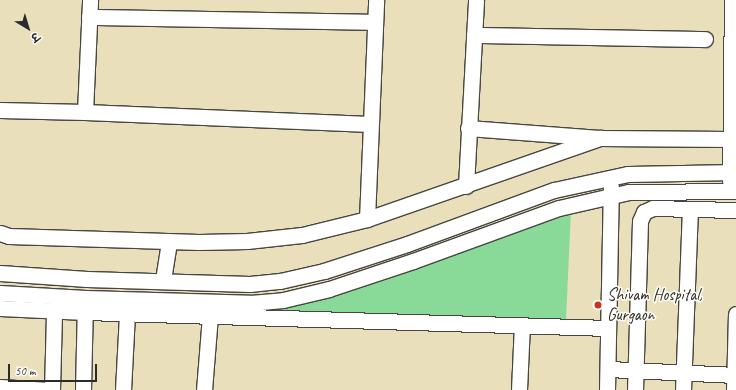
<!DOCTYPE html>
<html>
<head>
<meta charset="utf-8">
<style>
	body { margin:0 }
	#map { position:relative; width:736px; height:390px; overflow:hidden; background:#e9dfbb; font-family:Caveat,"Playpen Sans Deva",sans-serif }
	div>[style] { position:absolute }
	.green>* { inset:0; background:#89d998 }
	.roads { filter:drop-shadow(1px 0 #484641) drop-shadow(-1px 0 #484641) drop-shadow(0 1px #484641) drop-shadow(0 -1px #484641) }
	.minor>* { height:15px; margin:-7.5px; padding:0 7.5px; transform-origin:7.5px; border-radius:7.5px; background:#fff }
	.dots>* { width:11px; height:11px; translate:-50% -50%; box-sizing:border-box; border:2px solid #fdfcf7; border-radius:50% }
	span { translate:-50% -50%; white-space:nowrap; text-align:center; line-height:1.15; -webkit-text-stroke:3px #fdfcf7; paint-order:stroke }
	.poi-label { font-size:17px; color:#2b2b2b }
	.left { translate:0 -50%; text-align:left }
	.north { position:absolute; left:8px; top:8px; width:40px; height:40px; -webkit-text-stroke:3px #fdfcf7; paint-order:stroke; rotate:142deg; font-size:11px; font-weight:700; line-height:16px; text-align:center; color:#2b2b2b }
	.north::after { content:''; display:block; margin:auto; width:14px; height:18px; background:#2b2b2b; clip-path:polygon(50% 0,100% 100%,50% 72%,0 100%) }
	.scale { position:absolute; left:8px; top:364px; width:89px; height:18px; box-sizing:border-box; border:2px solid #2b2b2b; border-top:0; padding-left:5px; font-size:12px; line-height:14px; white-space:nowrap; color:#2b2b2b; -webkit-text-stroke:3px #fdfcf7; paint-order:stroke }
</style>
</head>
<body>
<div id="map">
	<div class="green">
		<div style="clip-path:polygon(571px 210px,566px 319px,259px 312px,277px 303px)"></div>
	</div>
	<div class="roads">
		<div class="minor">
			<div style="left:89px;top:17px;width:285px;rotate:1deg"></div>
			<div style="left:474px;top:35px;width:231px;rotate:1deg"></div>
			<div style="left:0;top:110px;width:85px;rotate:1.3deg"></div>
			<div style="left:85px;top:112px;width:285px;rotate:2.4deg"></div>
			<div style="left:85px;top:112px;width:112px;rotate:-87.4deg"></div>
			<div style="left:468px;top:128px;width:132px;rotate:4.3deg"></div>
			<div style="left:600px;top:138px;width:130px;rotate:0.4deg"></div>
			<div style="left:730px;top:181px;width:181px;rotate:-89.4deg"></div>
			<div style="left:466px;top:186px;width:186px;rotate:-86.9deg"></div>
			<div style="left:367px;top:219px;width:219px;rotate:-87.6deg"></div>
			<div style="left:0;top:233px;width:9px;rotate:18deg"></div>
			<div style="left:9px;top:236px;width:190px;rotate:1.8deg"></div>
			<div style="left:199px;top:242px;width:48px;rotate:-1.2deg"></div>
			<div style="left:247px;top:241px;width:55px;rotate:-6.2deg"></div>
			<div style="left:302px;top:235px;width:67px;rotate:-13.8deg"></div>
			<div style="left:367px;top:219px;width:247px;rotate:-19.2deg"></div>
			<div style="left:0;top:273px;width:87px;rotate:3.9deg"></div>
			<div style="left:87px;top:279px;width:163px;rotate:1.8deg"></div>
			<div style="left:250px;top:284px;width:30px;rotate:-6deg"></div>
			<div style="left:280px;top:281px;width:45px;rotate:-12.8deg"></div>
			<div style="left:324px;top:271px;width:87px;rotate:-18deg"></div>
			<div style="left:407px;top:244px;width:157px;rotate:-20.2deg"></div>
			<div style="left:554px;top:190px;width:76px;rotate:-12.2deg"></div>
			<div style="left:628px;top:174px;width:108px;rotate:-1.1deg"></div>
			<div style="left:163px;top:280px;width:39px;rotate:-81deg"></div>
			<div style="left:0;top:293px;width:86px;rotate:3.3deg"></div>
			<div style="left:86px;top:298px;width:164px;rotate:1.7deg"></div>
			<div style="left:250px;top:303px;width:33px;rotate:-5deg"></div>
			<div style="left:283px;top:300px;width:47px;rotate:-13.4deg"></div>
			<div style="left:329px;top:289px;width:89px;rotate:-18.4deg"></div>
			<div style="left:413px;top:261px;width:155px;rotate:-20deg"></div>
			<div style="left:559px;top:208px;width:72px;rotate:-12.9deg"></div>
			<div style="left:629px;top:192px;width:107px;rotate:-0.5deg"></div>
			<div style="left:0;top:308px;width:85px;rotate:2.7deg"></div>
			<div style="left:85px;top:312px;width:523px;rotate:1.75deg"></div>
			<div style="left:608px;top:369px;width:127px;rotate:2.7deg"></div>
			<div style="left:0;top:387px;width:49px;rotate:3.5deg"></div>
			<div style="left:52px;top:390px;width:79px;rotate:-88.5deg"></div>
			<div style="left:83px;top:390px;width:87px;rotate:-88.7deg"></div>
			<div style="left:123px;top:390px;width:77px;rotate:-87deg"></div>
			<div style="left:204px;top:390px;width:74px;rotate:-85.4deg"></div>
			<div style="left:519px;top:390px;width:65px;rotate:-87.4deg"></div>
			<div style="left:607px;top:390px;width:203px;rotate:-88.9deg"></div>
			<div style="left:635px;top:390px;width:169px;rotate:-88.3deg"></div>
			<div style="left:640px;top:221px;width:10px;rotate:-66deg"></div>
			<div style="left:644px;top:212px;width:10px;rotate:-24deg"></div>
			<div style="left:653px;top:208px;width:83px;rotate:1.4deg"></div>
			<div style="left:683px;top:390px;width:181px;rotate:-87.8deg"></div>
			<div style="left:734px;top:390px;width:76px;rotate:-88.5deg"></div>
		</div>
	</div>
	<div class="dots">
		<div style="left:598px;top:305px;background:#c8321e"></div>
	</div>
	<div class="poi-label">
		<span class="left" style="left:607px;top:305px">Shivam Hospital,<br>Gurgaon</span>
	</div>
	<div class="north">उ</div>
	<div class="scale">50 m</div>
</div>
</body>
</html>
